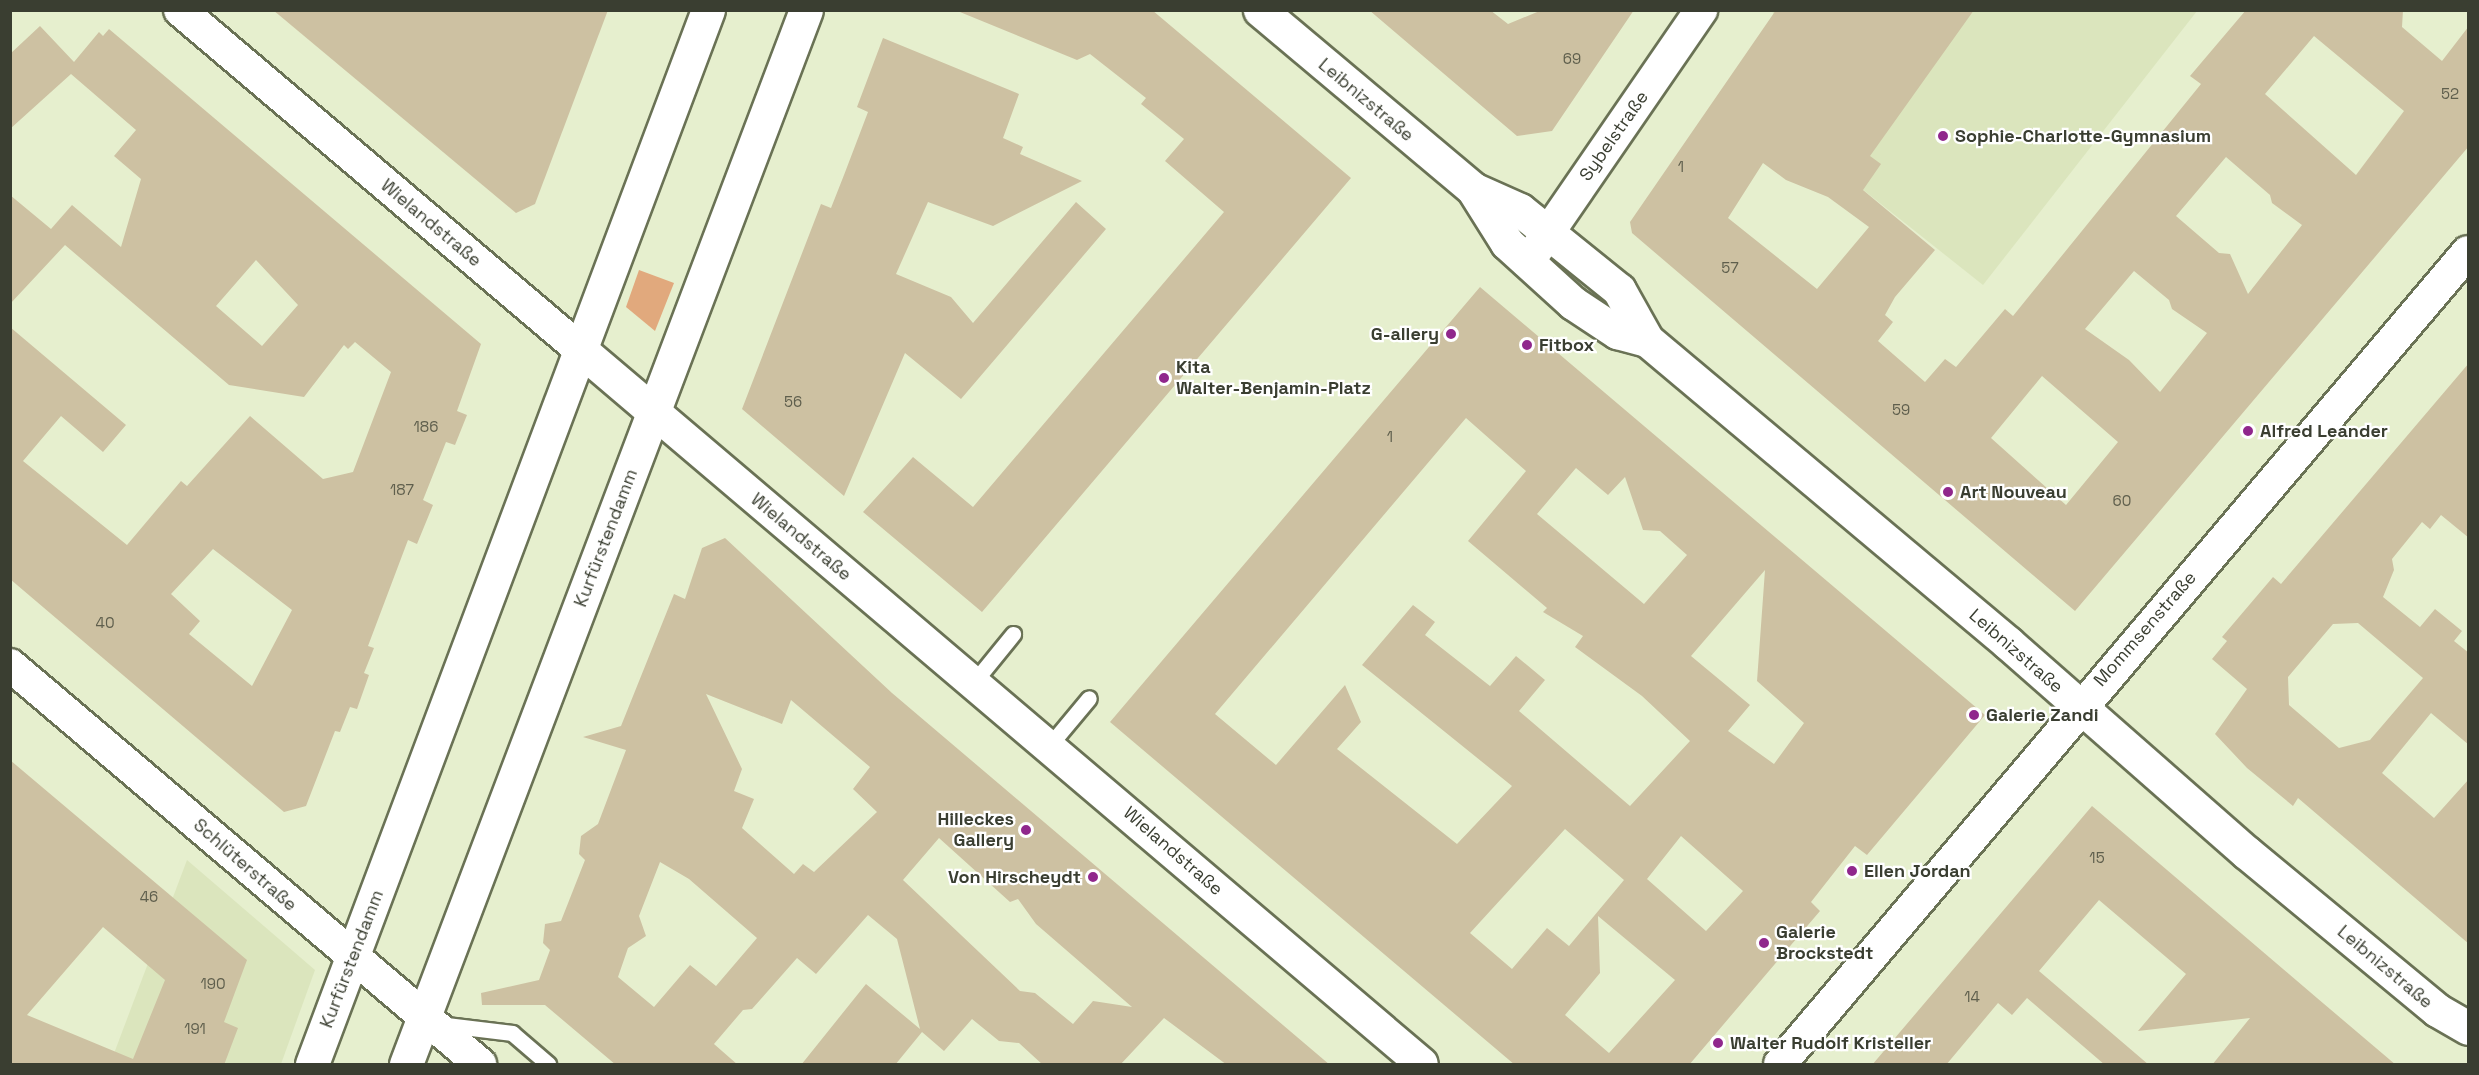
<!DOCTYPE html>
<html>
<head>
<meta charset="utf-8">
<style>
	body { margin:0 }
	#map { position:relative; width:2479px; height:1075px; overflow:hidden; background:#e6efce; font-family:"Space Grotesk",sans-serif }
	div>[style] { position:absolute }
	.built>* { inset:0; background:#dbe5bd }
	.green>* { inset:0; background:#e1a97d }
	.building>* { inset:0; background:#cdc1a2 }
	.roads { filter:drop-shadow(2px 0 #6a7255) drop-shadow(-2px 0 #6a7255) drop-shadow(0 2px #6a7255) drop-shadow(0 -2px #6a7255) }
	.lane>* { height:15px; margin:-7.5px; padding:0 7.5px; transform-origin:7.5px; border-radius:7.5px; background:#fff }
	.street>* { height:32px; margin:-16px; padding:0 16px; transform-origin:16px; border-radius:16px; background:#fff }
	.secondary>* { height:33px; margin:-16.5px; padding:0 16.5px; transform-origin:16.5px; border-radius:16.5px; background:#fff }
	.dots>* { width:16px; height:16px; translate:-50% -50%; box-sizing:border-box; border:3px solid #fff; border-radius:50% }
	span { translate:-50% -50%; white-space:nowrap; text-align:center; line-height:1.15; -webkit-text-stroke:4.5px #fff; paint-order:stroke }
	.number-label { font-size:15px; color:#5f5f4d }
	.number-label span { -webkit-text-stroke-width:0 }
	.street-label { font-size:18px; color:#3a3e31 }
	.poi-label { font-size:18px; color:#3a3e31; font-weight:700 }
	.left { translate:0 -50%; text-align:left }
	.right { translate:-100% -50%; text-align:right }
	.frame { position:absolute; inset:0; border:12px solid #3a3e31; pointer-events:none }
</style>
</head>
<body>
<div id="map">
	<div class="built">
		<div style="clip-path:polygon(1772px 11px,2197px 11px,1983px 285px,1852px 181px)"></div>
		<div style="clip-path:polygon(187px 860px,315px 970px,281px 1064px,110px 1064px)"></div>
	</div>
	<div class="green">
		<div style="clip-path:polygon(639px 270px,674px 283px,655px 331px,626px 307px)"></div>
	</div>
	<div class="building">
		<div style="clip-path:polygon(273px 10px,608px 10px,535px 204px,516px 213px)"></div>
		<div style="clip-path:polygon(955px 10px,1152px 10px,1351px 178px,982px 612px,863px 512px,913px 457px,973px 507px,1224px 212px,1165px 161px,1184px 139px,1141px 104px,1146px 98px,1090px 54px,1077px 60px)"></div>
		<div style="clip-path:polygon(1369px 10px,1490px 10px,1508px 24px,1542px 10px,1634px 10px,1552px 131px,1517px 136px)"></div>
		<div style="clip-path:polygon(evenodd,1776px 10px,1974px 10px,1870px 156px,1881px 164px,1863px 190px,1935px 250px,1895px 297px,1885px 315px,1893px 322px,1878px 341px,1925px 382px,1945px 359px,1956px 367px,2005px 309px,2013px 316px,2201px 84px,2190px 76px,2246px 10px,2403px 10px,2402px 27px,2442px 61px,2469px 26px,2469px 146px,2075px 611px,1632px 233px,1630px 222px,1776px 10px,2314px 36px,2404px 111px,2356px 175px,2265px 94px,2314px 36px,1776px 10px,2226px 157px,2270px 195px,2272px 203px,2302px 225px,2248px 294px,2230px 254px,2219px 253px,2176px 216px,2226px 157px,1776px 10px,1763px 163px,1786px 180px,1828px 197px,1869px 227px,1817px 289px,1728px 218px,1763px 163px,1776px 10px,2134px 271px,2169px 300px,2172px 309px,2207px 333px,2160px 392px,2129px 360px,2085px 329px,2134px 271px,1776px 10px,2042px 376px,2118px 442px,2066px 505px,1991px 438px,2042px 376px)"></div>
		<div style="clip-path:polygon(evenodd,40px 26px,74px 62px,99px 32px,103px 36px,109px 29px,481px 344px,457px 411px,467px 415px,455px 445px,446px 442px,423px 500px,433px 505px,417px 544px,408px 540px,368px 646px,374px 648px,364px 673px,369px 675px,357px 709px,350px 707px,340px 732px,335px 731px,306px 806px,284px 812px,10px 579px,10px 327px,126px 425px,103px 452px,61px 416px,23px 461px,127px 545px,181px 481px,187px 486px,250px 416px,323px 479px,353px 472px,391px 372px,355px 342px,348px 349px,344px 345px,304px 397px,229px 385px,65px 245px,10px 304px,10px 195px,51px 229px,72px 205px,121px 247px,141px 179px,114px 156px,136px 130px,71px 74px,10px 129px,10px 54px,40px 26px,256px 260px,298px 305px,262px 346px,216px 306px,256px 260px,40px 26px,213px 549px,292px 610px,252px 686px,189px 634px,200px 621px,171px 594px,213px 549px)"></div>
		<div style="clip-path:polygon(883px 38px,1019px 94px,1003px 138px,1023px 147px,1020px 154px,1082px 181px,993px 226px,928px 202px,896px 274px,951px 297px,973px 323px,1076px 202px,1106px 229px,961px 399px,905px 353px,844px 496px,742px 409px,821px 204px,831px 208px,844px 175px,868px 112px,857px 107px)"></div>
		<div style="clip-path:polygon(evenodd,1480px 287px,1985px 715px,1867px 855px,1855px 846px,1811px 902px,1820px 911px,1689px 1065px,1515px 1065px,1110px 722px,1480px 287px,1466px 418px,1526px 471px,1468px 541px,1547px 608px,1543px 612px,1583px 636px,1575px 647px,1642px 696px,1690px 741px,1630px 806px,1519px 711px,1545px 680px,1516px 656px,1490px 686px,1425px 635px,1435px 622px,1413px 605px,1362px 665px,1512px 786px,1457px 844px,1337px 749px,1361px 722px,1345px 685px,1276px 765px,1215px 714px,1466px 418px,1480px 287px,1576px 468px,1608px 495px,1625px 477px,1643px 530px,1660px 531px,1687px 555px,1644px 604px,1537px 514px,1576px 468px,1480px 287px,1765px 570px,1757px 681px,1804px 723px,1774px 764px,1728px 731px,1750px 705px,1691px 656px,1765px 570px,1480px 287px,1565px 829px,1624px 880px,1569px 946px,1547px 928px,1512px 969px,1470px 933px,1565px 829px,1480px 287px,1681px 836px,1743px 891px,1706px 931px,1647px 879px,1681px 836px,1480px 287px,1598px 916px,1675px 980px,1609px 1053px,1565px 1015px,1600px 973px,1598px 916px)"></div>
		<div style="clip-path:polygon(evenodd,2469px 363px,2469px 538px,2441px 515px,2430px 529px,2422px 522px,2392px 559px,2394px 570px,2383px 597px,2420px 627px,2435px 609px,2462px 631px,2454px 641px,2469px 653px,2469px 745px,2431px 713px,2382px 773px,2434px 818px,2469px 779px,2469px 944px,2298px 798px,2293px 806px,2247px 768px,2215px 734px,2247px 689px,2212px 659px,2227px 641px,2222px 637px,2273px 577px,2281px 584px,2469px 363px,2358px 623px,2423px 678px,2370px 740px,2339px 748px,2289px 705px,2288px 677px,2333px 624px,2358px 623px)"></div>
		<div style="clip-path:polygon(evenodd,725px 538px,892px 693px,1330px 1065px,1227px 1065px,1164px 1018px,1120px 1065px,1043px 1065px,1019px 1043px,999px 1041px,972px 1019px,944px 1051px,922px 1032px,895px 1065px,801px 1065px,866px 984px,920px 1029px,897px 939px,868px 915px,816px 974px,797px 958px,752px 1009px,743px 1010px,714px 1044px,738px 1065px,616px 1065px,545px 1005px,482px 1005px,481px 993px,539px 980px,550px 950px,543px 943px,545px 924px,561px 921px,585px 860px,579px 854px,581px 836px,598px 824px,626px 750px,583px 737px,621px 726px,674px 594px,685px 599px,702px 548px,725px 538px,706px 694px,782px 724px,791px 700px,870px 767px,853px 789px,877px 812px,814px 872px,803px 864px,794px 874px,742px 828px,754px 799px,734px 791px,742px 769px,706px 694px,725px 538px,939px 838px,1010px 902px,1018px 899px,1036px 924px,1132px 1007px,1093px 1001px,1073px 1024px,1035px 993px,1020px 991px,903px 880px,939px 838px,725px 538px,660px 862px,689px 879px,757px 938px,716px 986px,690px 965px,654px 1007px,618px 977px,628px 948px,646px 936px,639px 916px,660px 862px)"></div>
		<div style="clip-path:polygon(evenodd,10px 760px,247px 960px,224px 1022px,238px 1028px,224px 1065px,10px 1065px,10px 760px,103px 927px,165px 980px,133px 1059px,27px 1015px,103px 927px)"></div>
		<div style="clip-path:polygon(2092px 806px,2317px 998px,2396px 1065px,2212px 1065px,2250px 1018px,2138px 1031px,2186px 974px,2099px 900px,2039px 971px,2149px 1065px,2105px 1065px,2027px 998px,2012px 1015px,1998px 1003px,1946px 1065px,1872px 1065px)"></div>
	</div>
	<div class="roads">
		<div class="lane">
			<div style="left:974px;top:682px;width:62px;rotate:-50.9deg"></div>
			<div style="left:1049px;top:746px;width:62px;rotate:-50.2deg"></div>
			<div style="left:438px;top:1024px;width:75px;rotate:6.9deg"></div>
			<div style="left:512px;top:1033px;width:48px;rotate:40.7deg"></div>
		</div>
		<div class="street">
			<div style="left:180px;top:10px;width:527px;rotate:40.31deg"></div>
			<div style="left:1528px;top:262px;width:306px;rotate:-55.5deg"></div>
			<div style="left:654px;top:412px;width:1007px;rotate:40.33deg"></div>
			<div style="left:10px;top:665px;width:617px;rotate:40.33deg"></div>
			<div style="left:1780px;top:1064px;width:1064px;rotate:-49.73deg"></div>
		</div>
		<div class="secondary">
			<div style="left:1260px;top:10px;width:278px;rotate:40deg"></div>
			<div style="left:1473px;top:189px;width:64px;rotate:57.8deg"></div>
			<div style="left:1507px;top:243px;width:89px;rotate:42.3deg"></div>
			<div style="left:1573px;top:303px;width:53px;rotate:33.4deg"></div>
			<div style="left:1617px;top:332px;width:31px;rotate:15deg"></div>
			<div style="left:1647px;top:340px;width:471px;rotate:40deg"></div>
			<div style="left:2008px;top:643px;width:317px;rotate:41.3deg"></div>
			<div style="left:2246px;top:852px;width:248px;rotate:39.6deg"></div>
			<div style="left:2437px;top:1010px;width:36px;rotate:30deg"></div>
			<div style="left:1473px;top:189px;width:51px;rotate:24.1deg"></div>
			<div style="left:1520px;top:210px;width:127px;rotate:38.9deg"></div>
			<div style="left:1619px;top:290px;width:57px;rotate:60.8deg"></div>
			<div style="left:582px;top:351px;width:94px;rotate:40.3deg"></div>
			<div style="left:312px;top:1064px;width:1126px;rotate:-69.41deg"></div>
			<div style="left:406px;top:1064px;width:1127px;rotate:-69.22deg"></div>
		</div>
	</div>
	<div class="dots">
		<div style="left:1943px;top:136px;background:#90278c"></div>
		<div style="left:1451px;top:334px;background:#90278c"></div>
		<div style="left:1527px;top:345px;background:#90278c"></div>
		<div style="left:1164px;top:378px;background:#90278c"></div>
		<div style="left:2248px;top:431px;background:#90278c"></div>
		<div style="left:1948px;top:492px;background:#90278c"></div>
		<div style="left:1974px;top:715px;background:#90278c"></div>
		<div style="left:1026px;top:830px;background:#90278c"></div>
		<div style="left:1852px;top:871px;background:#90278c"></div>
		<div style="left:1093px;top:877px;background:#90278c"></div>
		<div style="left:1764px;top:943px;background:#90278c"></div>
		<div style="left:1718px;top:1043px;background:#90278c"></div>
	</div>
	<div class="number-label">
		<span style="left:1572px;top:59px">69</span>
		<span style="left:2450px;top:94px">52</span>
		<span style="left:1681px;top:167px">1</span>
		<span style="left:1730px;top:268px">57</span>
		<span style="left:793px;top:402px">56</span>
		<span style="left:1901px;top:410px">59</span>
		<span style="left:426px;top:427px">186</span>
		<span style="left:1390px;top:437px">1</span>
		<span style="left:402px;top:490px">187</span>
		<span style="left:2122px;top:501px">60</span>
		<span style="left:105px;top:623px">40</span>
		<span style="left:2097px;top:858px">15</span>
		<span style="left:149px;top:897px">46</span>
		<span style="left:213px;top:984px">190</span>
		<span style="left:1972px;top:997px">14</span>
		<span style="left:195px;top:1029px">191</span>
	</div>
	<div class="street-label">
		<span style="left:1366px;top:100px;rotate:40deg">Leibnizstraße</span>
		<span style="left:1614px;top:136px;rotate:-55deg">Sybelstraße</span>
		<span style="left:431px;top:223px;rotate:40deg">Wielandstraße</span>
		<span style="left:801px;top:537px;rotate:40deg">Wielandstraße</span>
		<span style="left:606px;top:538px;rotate:-69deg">Kurfürstendamm</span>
		<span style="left:2145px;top:629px;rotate:-49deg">Mommsenstraße</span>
		<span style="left:2016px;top:651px;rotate:41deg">Leibnizstraße</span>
		<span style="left:1173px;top:851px;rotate:41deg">Wielandstraße</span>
		<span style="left:245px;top:865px;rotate:41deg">Schlüterstraße</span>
		<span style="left:352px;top:959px;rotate:-69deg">Kurfürstendamm</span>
		<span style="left:2385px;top:967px;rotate:40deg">Leibnizstraße</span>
	</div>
	<div class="poi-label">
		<span class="left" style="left:1955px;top:136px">Sophie-Charlotte-Gymnasium</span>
		<span class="right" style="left:1439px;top:334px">G-allery</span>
		<span class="left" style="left:1539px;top:345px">Fitbox</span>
		<span class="left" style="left:1176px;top:378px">Kita<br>Walter-Benjamin-Platz</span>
		<span class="left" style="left:2260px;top:431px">Alfred Leander</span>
		<span class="left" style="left:1960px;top:492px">Art Nouveau</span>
		<span class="left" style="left:1986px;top:715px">Galerie Zandi</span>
		<span class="right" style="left:1014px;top:830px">Hilleckes<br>Gallery</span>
		<span class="left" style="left:1864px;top:871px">Ellen Jordan</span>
		<span class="right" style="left:1081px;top:877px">Von Hirscheydt</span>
		<span class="left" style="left:1776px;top:943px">Galerie<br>Brockstedt</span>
		<span class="left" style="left:1730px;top:1043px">Walter Rudolf Kristeller</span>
	</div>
	<div class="frame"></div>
</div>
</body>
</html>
